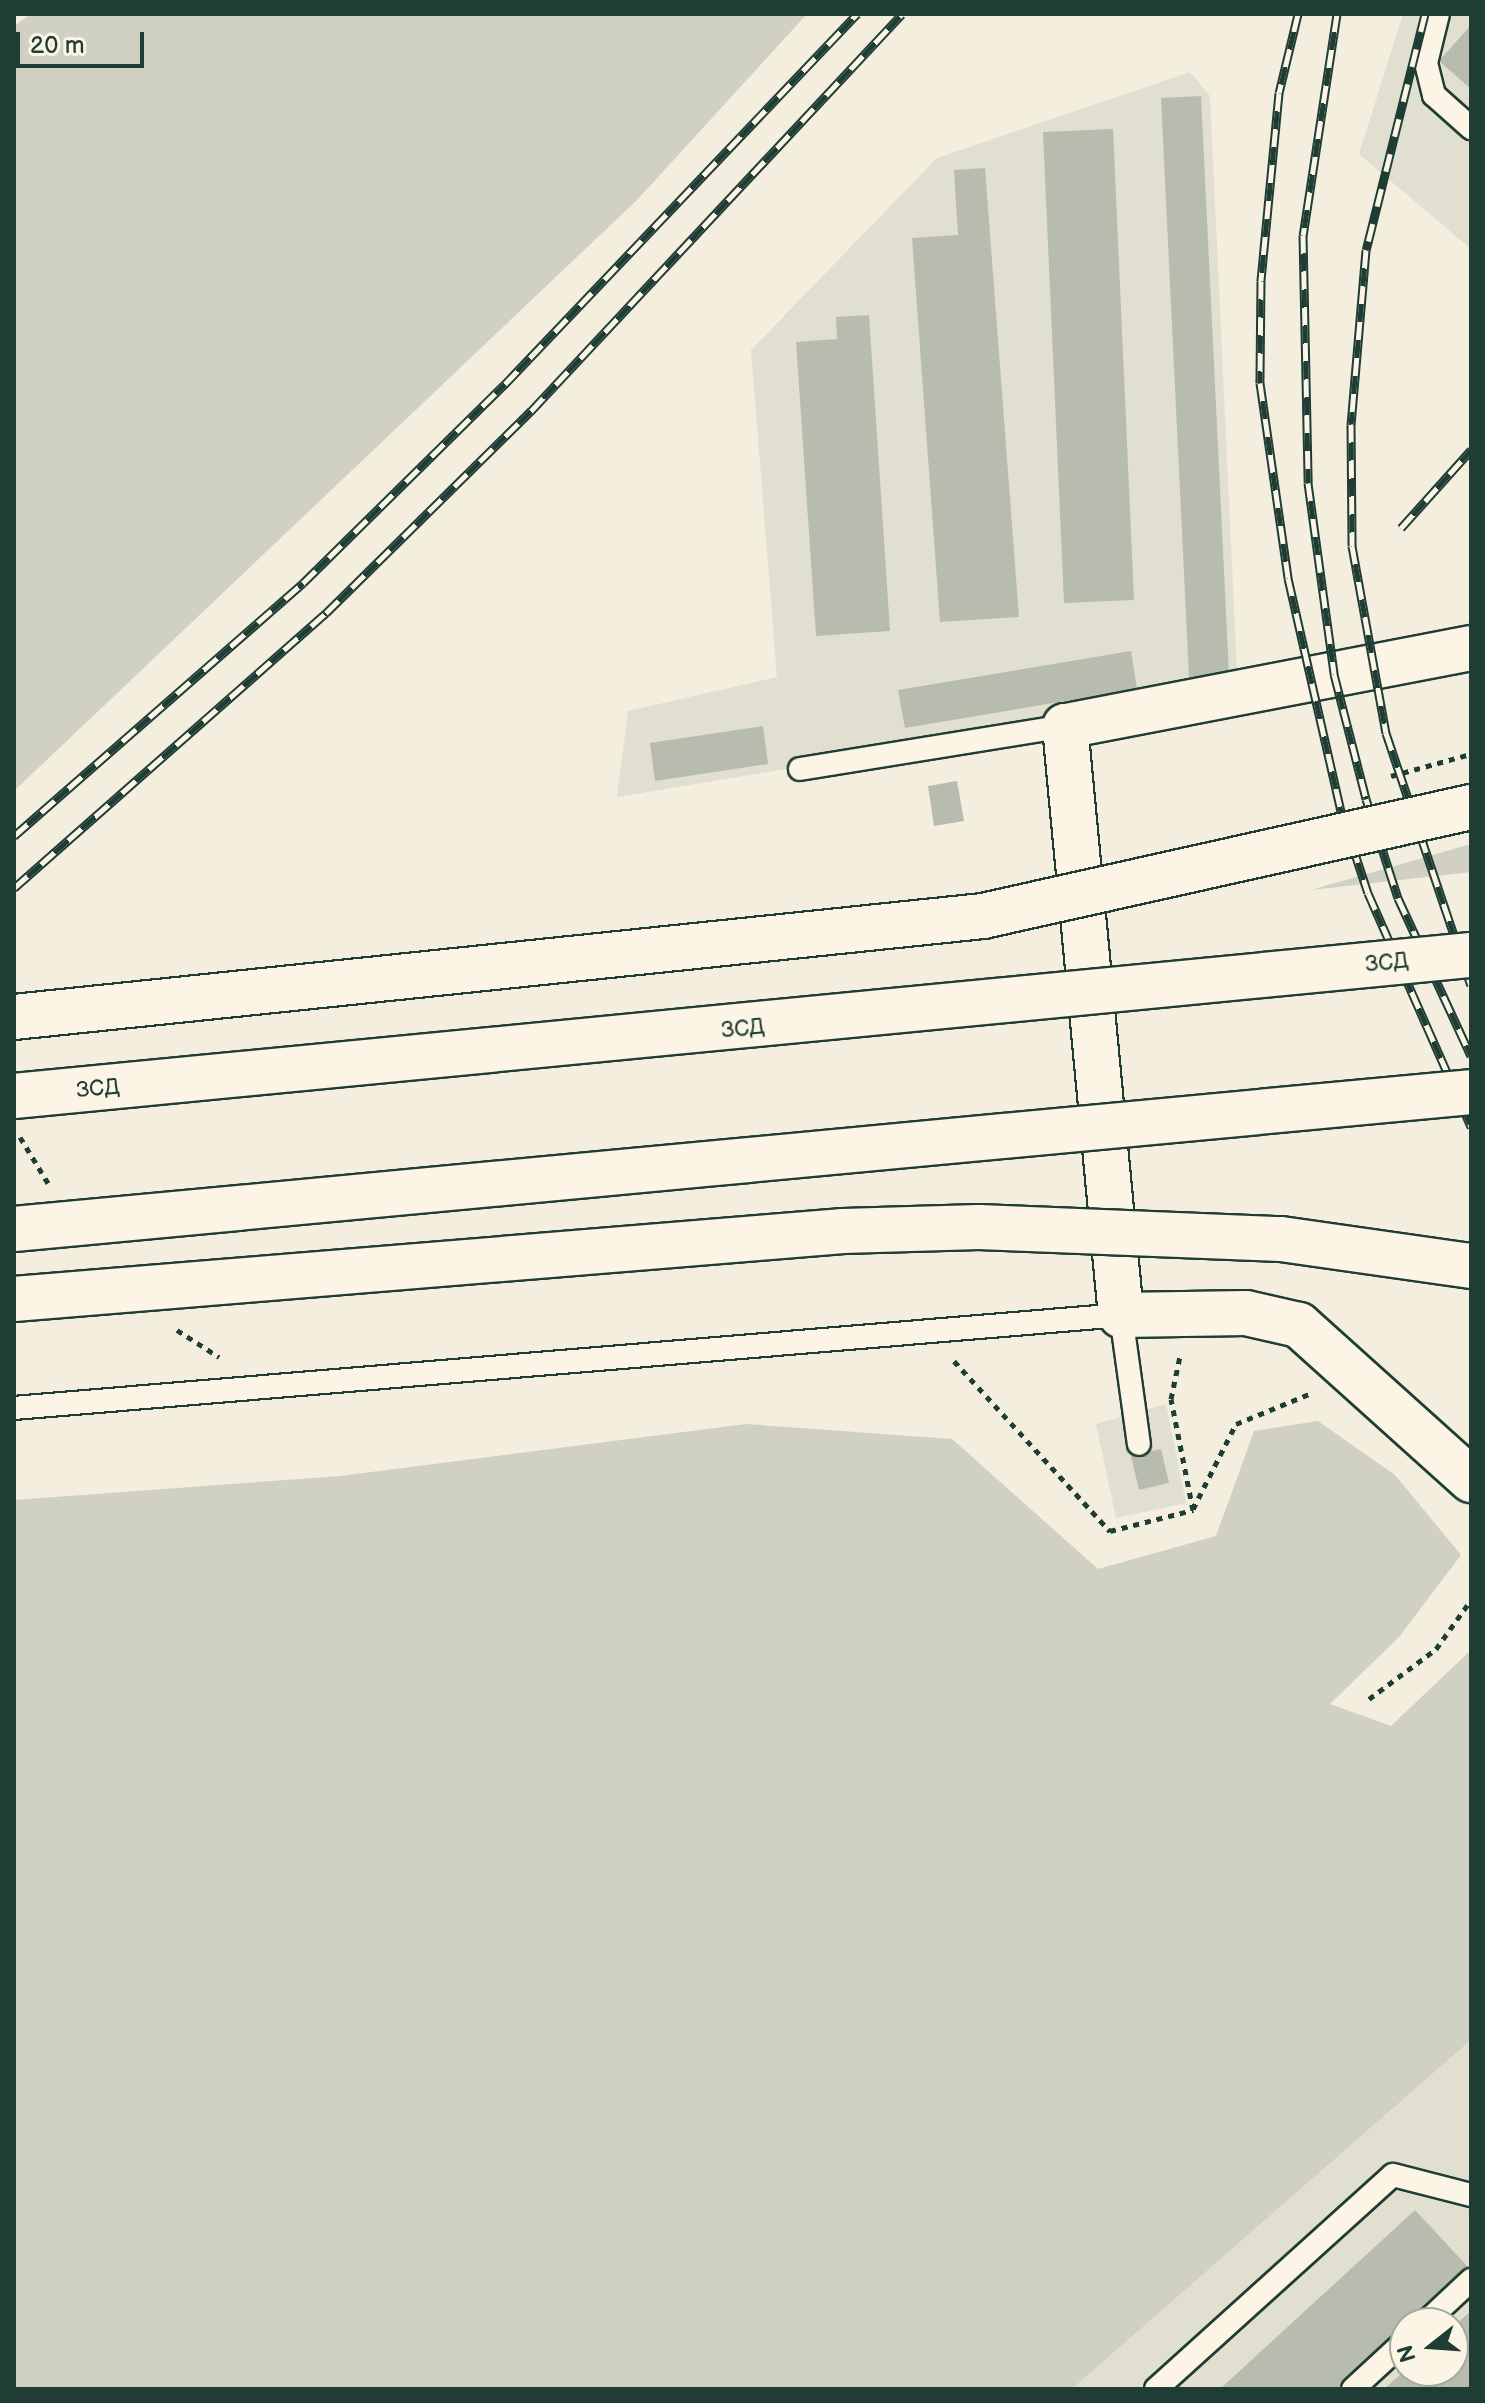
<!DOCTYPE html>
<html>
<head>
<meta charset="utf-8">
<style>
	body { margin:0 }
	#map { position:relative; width:1485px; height:2403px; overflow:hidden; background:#f3eede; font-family:"Balsamiq Sans",sans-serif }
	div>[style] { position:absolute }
	.built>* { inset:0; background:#e1dfd0 }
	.green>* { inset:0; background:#d0d1c2 }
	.building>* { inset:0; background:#b8bcae }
	.path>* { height:5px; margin-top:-2.5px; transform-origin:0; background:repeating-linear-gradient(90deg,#1f3d34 0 6px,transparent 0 12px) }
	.roads { filter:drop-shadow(2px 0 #1f3d34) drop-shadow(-2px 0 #1f3d34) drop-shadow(0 2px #1f3d34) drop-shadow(0 -2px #1f3d34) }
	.service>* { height:22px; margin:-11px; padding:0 11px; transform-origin:11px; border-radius:11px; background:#fcf5e5 }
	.minor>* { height:44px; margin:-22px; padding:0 22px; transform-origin:22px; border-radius:22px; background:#fcf5e5 }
	.rail>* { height:9px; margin-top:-4.5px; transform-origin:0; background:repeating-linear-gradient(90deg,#fcf5e5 0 18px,#1f3d34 0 36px); box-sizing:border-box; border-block:2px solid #1f3d34 }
	.path-bridge>* { height:5px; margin-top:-2.5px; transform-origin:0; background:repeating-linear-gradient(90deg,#1f3d34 0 6px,transparent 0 12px) }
	.bridges { filter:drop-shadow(2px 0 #1f3d34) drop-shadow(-2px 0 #1f3d34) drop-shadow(0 2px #1f3d34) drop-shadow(0 -2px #1f3d34) }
	.secondary-bridge>* { height:44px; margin:-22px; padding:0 22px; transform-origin:22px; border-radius:22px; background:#fcf5e5 }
	.motorway-bridge>* { height:44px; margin:-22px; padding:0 22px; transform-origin:22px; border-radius:22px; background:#fcf5e5 }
	span { translate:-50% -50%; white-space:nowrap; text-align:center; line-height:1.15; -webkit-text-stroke:6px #fcf5e5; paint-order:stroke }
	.street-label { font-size:22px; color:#1f3d34 }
	.frame { position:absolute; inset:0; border:16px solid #1f3d34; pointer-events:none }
	.north { position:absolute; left:1389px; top:2307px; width:80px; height:80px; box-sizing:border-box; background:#fcf5e5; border:2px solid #a4ab9e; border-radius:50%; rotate:253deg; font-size:22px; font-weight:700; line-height:32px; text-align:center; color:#1f3d34 }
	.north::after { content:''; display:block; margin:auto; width:28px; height:36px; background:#1f3d34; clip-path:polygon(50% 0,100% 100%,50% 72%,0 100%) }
	.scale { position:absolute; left:16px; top:32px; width:128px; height:36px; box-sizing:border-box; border:4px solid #1f3d34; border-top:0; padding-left:10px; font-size:24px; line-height:28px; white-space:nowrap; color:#1f3d34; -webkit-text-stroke:6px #fcf5e5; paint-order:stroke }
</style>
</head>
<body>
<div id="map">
	<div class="built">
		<div style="clip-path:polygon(1403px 14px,1471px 14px,1471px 249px,1359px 154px)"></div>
		<div style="clip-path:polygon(1190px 72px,1210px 96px,1238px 694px,617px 797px,628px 711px,777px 677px,751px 350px,937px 158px)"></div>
		<div style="clip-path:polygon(1166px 1404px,1186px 1503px,1116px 1518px,1096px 1424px)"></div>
		<div style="clip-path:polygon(evenodd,1471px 2040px,1471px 2389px,1072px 2389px,1471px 2040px,1405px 2323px,1453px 2323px,1453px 2371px,1405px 2371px,1405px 2323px)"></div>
	</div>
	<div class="green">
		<div style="clip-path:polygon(31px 14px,807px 14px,637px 200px,14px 791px,14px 26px)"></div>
		<div style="clip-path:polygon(1471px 844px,1471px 872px,1311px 890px)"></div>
		<div style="clip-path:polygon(1318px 1421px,1395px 1475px,1461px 1555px,1399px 1637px,1330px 1704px,1391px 1726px,1471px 1650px,1471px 2040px,1072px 2389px,14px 2389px,14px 1500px,340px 1476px,746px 1424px,952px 1439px,1098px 1569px,1216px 1536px,1254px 1431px)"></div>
	</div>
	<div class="building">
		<div style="clip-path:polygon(1471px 25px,1471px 89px,1439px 61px)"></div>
		<div style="clip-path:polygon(1201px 96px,1229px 675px,1189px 677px,1161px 98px)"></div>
		<div style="clip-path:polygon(1113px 129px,1134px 600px,1064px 603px,1043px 132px)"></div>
		<div style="clip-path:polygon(985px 168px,1019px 617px,940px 622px,912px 238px,958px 235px,954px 170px)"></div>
		<div style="clip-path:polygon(869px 315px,890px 631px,816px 636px,796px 342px,837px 339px,836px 317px)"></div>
		<div style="clip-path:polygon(1131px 651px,1137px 689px,905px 728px,898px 690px)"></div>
		<div style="clip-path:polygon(763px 726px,768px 764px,655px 781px,650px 743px)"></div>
		<div style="clip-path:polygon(957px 781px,964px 821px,934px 826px,928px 786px)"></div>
		<div style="clip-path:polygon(1161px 1449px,1169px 1483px,1139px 1490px,1131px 1456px)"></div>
		<div style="clip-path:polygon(1415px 2210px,1469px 2268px,1337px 2389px,1220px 2389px)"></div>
		<div style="clip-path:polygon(1471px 2311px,1471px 2389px,1384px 2389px,1404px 2371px,1453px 2371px,1453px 2327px)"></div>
	</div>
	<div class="path">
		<div style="left:20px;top:1137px;width:54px;rotate:58.7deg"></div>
		<div style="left:177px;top:1330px;width:50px;rotate:32.7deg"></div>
		<div style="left:954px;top:1361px;width:231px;rotate:47.5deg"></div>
		<div style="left:1110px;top:1531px;width:86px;rotate:-14.2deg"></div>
		<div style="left:1193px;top:1510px;width:113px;rotate:-101.2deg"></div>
		<div style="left:1171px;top:1399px;width:44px;rotate:-78.2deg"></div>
		<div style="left:1193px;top:1509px;width:95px;rotate:-63.2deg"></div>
		<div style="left:1236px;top:1424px;width:79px;rotate:-22.3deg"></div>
		<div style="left:1369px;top:1699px;width:84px;rotate:-36.7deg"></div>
		<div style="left:1436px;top:1649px;width:60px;rotate:-54.5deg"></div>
	</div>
	<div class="roads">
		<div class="service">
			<div style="left:1438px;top:14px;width:50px;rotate:103.8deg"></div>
			<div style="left:1426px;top:63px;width:33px;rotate:76deg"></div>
			<div style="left:1434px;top:95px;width:50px;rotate:41.7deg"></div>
			<div style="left:800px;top:769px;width:268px;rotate:-9.2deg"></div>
			<div style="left:14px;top:1408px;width:1111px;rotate:-4.8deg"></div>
			<div style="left:1121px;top:1315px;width:130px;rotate:82.1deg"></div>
			<div style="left:1425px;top:2323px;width:63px;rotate:-43.1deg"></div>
			<div style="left:1156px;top:2389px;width:319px;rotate:-42.1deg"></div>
			<div style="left:1393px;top:2175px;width:81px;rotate:14.4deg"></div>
			<div style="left:1353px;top:2389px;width:71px;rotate:-42.7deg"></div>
		</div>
		<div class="minor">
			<div style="left:1471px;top:648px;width:413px;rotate:169.1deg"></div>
			<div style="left:1065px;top:726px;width:592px;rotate:84.57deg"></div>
			<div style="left:1121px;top:1315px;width:125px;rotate:-0.9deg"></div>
			<div style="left:1246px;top:1313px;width:54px;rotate:12.8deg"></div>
			<div style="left:1299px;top:1325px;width:232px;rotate:42deg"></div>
		</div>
	</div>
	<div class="rail">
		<div style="left:1298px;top:14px;width:81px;rotate:103.5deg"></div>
		<div style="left:1279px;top:93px;width:189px;rotate:95.5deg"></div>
		<div style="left:1261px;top:281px;width:102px;rotate:90.6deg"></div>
		<div style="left:1260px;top:383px;width:197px;rotate:81.8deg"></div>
		<div style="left:1288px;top:578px;width:239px;rotate:77.2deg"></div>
		<div style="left:1341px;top:811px;width:86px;rotate:71.8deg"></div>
		<div style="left:1368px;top:893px;width:256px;rotate:66.2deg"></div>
		<div style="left:1337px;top:14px;width:224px;rotate:98.7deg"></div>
		<div style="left:1303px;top:235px;width:248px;rotate:88.8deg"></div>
		<div style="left:1308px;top:483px;width:193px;rotate:82.2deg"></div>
		<div style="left:1334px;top:674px;width:129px;rotate:75.6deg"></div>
		<div style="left:1366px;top:799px;width:104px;rotate:72.1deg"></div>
		<div style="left:1398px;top:898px;width:174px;rotate:65.2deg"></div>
		<div style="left:1425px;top:14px;width:243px;rotate:104deg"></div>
		<div style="left:1366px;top:250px;width:175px;rotate:94.9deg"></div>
		<div style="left:1351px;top:424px;width:122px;rotate:89.5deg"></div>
		<div style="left:1352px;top:546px;width:190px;rotate:79.7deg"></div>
		<div style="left:1386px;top:733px;width:266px;rotate:71.4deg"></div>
		<div style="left:1401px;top:528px;width:105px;rotate:-48.1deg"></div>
		<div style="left:14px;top:836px;width:384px;rotate:-41.2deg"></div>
		<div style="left:303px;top:583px;width:284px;rotate:-44.6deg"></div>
		<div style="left:505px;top:384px;width:511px;rotate:-46.43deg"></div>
		<div style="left:14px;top:888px;width:416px;rotate:-41.4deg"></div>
		<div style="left:326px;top:613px;width:288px;rotate:-44.6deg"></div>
		<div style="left:531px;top:411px;width:543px;rotate:-46.94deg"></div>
	</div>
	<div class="path-bridge">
		<div style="left:1391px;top:776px;width:83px;rotate:-15.4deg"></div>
	</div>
	<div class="bridges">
		<div class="secondary-bridge">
			<div style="left:14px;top:1017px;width:974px;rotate:-5.95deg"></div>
			<div style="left:983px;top:916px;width:500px;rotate:-12.59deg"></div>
			<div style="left:14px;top:1299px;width:832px;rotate:-4.69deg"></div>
			<div style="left:843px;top:1231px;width:136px;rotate:-1.7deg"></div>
			<div style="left:979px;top:1227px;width:302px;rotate:2.3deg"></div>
			<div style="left:1281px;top:1239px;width:192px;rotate:8.1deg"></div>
		</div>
		<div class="motorway-bridge">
			<div style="left:14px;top:1096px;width:1464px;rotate:-5.53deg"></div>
			<div style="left:14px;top:1229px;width:1463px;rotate:-5.37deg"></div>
		</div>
	</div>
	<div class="street-label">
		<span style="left:1387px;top:963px;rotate:-6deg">ЗСД</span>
		<span style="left:743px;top:1029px;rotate:-6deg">ЗСД</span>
		<span style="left:98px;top:1089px;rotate:-5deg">ЗСД</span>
	</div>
	<div class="frame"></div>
	<div class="north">N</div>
	<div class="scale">20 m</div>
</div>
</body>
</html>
